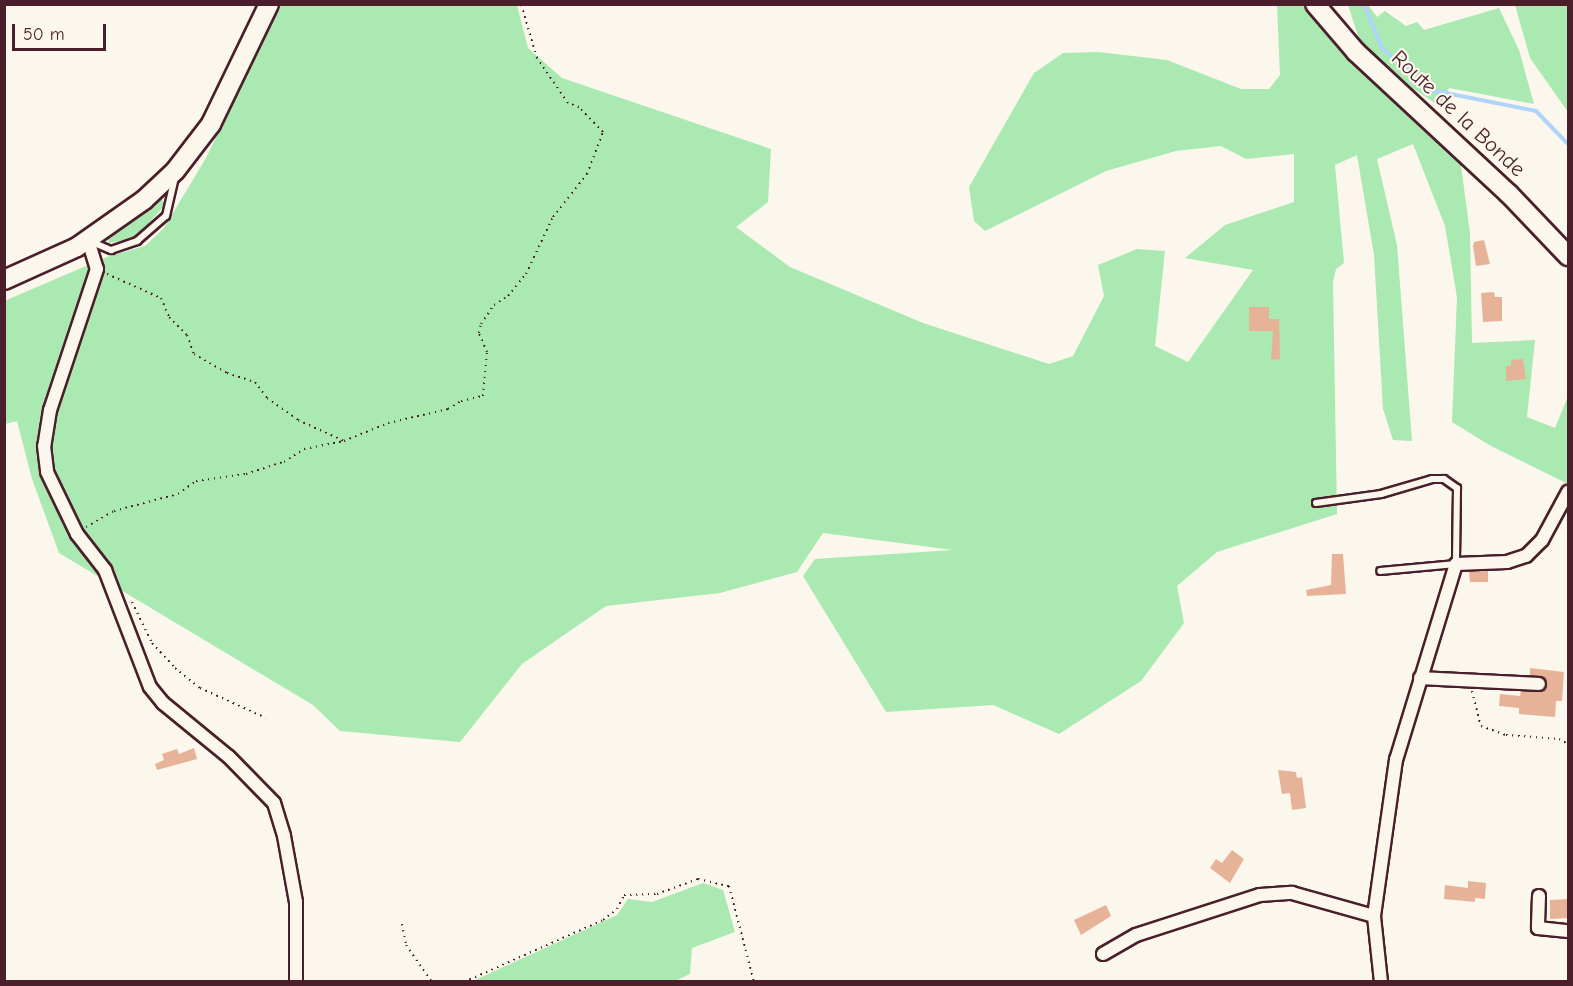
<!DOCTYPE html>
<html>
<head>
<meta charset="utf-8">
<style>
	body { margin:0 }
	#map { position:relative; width:1573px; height:986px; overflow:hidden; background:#fbf7ec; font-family:"Comic Neue",sans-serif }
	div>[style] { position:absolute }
	.green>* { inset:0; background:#aae9b1 }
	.stream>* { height:4px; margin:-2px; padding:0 2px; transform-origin:2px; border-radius:2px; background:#b0d4f9 }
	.building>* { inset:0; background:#e6b398 }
	.path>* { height:2px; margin-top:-1px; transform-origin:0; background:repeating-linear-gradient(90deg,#4a1f2b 0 1.5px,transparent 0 6px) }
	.roads { filter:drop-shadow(2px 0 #4a1f2b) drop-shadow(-2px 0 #4a1f2b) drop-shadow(0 2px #4a1f2b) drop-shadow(0 -2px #4a1f2b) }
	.lane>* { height:6px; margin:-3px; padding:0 3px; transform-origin:3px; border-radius:3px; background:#fbf7ec }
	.street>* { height:12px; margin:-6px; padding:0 6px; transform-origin:6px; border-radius:6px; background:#fbf7ec }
	.secondary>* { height:18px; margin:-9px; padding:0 9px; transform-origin:9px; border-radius:9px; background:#fbf7ec }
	span { translate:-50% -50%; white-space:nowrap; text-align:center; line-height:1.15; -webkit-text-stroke:4.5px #fbf7ec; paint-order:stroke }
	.street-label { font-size:22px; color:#4a1f2b }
	.frame { position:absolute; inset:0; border:6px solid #4a1f2b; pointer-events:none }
	.scale { position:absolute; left:12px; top:24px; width:94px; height:27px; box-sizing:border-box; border:3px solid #4a1f2b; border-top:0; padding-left:8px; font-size:18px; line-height:21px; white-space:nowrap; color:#4a1f2b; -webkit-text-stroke:4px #fbf7ec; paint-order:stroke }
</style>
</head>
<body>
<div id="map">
	<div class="green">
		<div style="clip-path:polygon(279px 5px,517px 5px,528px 48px,562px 78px,771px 149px,768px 202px,736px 227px,790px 267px,923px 323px,1049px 364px,1073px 356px,1104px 296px,1098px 265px,1137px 249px,1165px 251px,1155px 346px,1188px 362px,1253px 270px,1185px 258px,1225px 225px,1294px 202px,1294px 154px,1246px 159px,1221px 146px,1176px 151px,1106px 171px,985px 231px,974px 221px,969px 187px,1034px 73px,1063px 53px,1098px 52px,1167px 60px,1241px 89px,1269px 89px,1280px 75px,1277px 5px,1302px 5px,1376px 81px,1460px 158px,1470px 233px,1472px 343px,1535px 340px,1527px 417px,1555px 428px,1568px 396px,1568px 480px,1566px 483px,1491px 446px,1452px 422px,1457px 297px,1445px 226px,1413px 144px,1377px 159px,1397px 245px,1412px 441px,1393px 440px,1383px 409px,1374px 255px,1357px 155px,1335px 165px,1344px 263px,1336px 269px,1333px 282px,1337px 514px,1217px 552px,1177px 586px,1184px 623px,1141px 681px,1059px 734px,993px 705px,886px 712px,803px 576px,815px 559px,953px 550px,823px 533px,797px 572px,720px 593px,606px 606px,522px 664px,460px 742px,340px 731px,313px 705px,59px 553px,32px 479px,17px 421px,5px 424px,4px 301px,107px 257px,145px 246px,164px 228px,206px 158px)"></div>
		<div style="clip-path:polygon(1348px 5px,1368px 5px,1377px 17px,1385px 11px,1406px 26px,1417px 22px,1424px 30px,1499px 8px,1519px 50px,1534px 104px,1449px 88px,1441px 107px,1409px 86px,1360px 42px)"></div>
		<div style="clip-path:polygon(1515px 5px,1568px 5px,1568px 112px,1530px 58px)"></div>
		<div style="clip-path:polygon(160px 198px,166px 204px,135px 238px,109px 243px,108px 239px)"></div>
		<div style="clip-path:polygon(703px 883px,723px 890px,735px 932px,692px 948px,690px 974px,675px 981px,473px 981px,617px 915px,628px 899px,652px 902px)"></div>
	</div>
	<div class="stream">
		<div style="left:1364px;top:4px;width:48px;rotate:67.8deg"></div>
		<div style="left:1382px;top:48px;width:65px;rotate:40.6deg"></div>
		<div style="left:1431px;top:90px;width:107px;rotate:11.3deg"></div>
		<div style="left:1536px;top:111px;width:46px;rotate:45.9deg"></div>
	</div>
	<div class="building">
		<div style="clip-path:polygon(1484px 240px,1490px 264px,1476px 266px,1473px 246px,1474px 242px)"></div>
		<div style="clip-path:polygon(1494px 292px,1495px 297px,1502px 297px,1502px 321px,1483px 322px,1481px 293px)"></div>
		<div style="clip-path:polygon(1249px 307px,1269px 307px,1269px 319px,1279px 319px,1280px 359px,1271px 360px,1273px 331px,1249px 331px)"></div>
		<div style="clip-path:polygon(1523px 359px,1526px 379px,1506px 381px,1506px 366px,1511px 366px,1511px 360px)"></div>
		<div style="clip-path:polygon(1332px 554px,1343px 554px,1346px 594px,1307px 596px,1306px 590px,1331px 585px)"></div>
		<div style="clip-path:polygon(1488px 571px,1488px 582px,1470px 582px,1469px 572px)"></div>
		<div style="clip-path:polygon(1530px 668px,1564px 672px,1562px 701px,1556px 701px,1555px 717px,1519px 714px,1519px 708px,1499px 706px,1500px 694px,1520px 696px,1521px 691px,1546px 689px,1546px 680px,1530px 675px)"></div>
		<div style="clip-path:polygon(194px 748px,197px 759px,157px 770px,155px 764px,164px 760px,162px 754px,177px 749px,179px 754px)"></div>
		<div style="clip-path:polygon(1278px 770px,1296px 772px,1297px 778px,1302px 777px,1306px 808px,1292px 810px,1290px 793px,1282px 794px)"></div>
		<div style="clip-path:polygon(1232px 850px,1244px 859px,1230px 883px,1210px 868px,1216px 859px,1222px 863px)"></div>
		<div style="clip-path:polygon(1468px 881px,1486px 883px,1485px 899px,1475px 898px,1475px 902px,1444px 899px,1445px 885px,1468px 888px)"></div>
		<div style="clip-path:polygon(1569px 899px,1569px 918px,1550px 919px,1550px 900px)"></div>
		<div style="clip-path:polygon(1106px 905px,1111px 916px,1081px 935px,1074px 920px)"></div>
	</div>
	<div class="path">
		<div style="left:107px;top:274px;width:59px;rotate:24deg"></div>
		<div style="left:161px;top:298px;width:21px;rotate:67deg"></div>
		<div style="left:169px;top:317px;width:25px;rotate:45deg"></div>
		<div style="left:187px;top:335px;width:20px;rotate:70deg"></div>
		<div style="left:194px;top:354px;width:38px;rotate:30deg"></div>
		<div style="left:227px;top:373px;width:29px;rotate:18deg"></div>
		<div style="left:255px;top:382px;width:20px;rotate:53deg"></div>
		<div style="left:267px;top:398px;width:38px;rotate:35deg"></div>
		<div style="left:298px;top:420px;width:51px;rotate:24.5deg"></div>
		<div style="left:344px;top:441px;width:48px;rotate:-22.2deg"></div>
		<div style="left:388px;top:423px;width:62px;rotate:-13.1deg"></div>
		<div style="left:448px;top:409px;width:15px;rotate:-32deg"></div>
		<div style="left:461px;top:401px;width:23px;rotate:-13deg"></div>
		<div style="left:483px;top:396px;width:44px;rotate:-84.8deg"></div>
		<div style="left:487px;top:352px;width:21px;rotate:-113deg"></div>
		<div style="left:479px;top:333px;width:9px;rotate:-77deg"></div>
		<div style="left:481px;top:324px;width:23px;rotate:-56deg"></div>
		<div style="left:494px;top:305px;width:17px;rotate:-33deg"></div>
		<div style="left:508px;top:296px;width:28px;rotate:-51deg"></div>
		<div style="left:526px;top:274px;width:63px;rotate:-64.7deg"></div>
		<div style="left:553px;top:217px;width:55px;rotate:-51.7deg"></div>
		<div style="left:587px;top:174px;width:45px;rotate:-69.1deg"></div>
		<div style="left:603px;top:132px;width:35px;rotate:-134deg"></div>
		<div style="left:579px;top:107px;width:12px;rotate:-160deg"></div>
		<div style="left:568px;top:103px;width:55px;rotate:-124.6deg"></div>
		<div style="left:537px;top:58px;width:56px;rotate:-106.5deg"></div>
		<div style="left:86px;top:527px;width:32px;rotate:-30deg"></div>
		<div style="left:114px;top:511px;width:66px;rotate:-14.9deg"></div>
		<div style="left:178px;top:494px;width:22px;rotate:-36deg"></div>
		<div style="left:196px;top:481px;width:50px;rotate:-8deg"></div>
		<div style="left:246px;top:474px;width:40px;rotate:-18deg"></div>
		<div style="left:284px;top:462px;width:24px;rotate:-33deg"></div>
		<div style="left:304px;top:449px;width:41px;rotate:-11.3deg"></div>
		<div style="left:132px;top:602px;width:46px;rotate:64deg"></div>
		<div style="left:152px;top:643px;width:34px;rotate:47deg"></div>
		<div style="left:175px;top:668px;width:32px;rotate:39deg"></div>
		<div style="left:200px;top:688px;width:72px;rotate:24.4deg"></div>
		<div style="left:1472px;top:691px;width:36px;rotate:76deg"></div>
		<div style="left:1481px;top:726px;width:27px;rotate:20deg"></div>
		<div style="left:1506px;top:735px;width:53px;rotate:4.3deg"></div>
		<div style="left:1559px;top:739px;width:10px;rotate:29deg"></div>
		<div style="left:402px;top:924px;width:21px;rotate:79deg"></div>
		<div style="left:406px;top:945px;width:45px;rotate:54.9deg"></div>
		<div style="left:7px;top:982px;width:4px;rotate:-90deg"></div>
		<div style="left:464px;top:982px;width:152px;rotate:-24deg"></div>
		<div style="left:603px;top:920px;width:18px;rotate:-38deg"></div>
		<div style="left:617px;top:909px;width:16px;rotate:-63deg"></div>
		<div style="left:624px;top:895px;width:33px;rotate:-2deg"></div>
		<div style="left:657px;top:894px;width:44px;rotate:-20.1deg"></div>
		<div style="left:698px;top:879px;width:32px;rotate:13deg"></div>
		<div style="left:729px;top:886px;width:99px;rotate:75.4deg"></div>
	</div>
	<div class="roads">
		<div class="lane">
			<div style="left:92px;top:242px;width:21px;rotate:23deg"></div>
			<div style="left:111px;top:250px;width:28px;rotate:-19deg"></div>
			<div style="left:137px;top:241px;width:38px;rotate:-41deg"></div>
			<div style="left:166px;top:216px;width:40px;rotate:-77deg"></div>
			<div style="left:1316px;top:503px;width:66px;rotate:-7.9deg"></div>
			<div style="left:1381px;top:494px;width:53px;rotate:-16.4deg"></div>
			<div style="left:1432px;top:479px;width:12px"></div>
			<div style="left:1444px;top:479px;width:16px;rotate:35deg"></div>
			<div style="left:1457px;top:488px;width:76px;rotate:90.8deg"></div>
			<div style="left:1456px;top:564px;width:76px;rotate:174.7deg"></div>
		</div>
		<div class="street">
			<div style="left:88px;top:240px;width:30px;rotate:73deg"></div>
			<div style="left:97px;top:269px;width:149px;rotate:108.4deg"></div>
			<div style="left:50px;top:410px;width:36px;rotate:99deg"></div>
			<div style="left:44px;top:446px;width:26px;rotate:83deg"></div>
			<div style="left:47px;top:472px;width:69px;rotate:64.2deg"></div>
			<div style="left:77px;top:534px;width:46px;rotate:52.1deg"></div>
			<div style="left:105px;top:570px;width:125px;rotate:69deg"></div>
			<div style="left:150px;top:687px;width:21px;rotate:51deg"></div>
			<div style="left:163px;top:703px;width:85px;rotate:39.3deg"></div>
			<div style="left:229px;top:757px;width:64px;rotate:45.6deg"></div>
			<div style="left:274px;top:803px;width:34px;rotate:73deg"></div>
			<div style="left:284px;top:836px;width:67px;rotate:79.7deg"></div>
			<div style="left:296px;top:902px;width:80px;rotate:90deg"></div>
			<div style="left:1420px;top:678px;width:119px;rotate:2.9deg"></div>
			<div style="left:1539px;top:896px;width:32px;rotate:92deg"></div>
			<div style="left:1538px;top:928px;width:30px;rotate:6deg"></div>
			<div style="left:1103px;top:954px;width:38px;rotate:-30deg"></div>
			<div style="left:1136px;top:935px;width:130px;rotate:-17.9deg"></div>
			<div style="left:1260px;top:895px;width:32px;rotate:-4deg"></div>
			<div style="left:1292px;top:893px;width:85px;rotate:15.7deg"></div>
			<div style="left:1381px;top:982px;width:66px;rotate:-96.1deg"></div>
			<div style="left:1374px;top:916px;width:158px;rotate:-82deg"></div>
			<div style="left:1396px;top:760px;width:205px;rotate:-73deg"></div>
			<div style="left:1456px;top:564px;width:51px;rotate:-2.2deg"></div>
			<div style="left:1507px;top:562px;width:20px;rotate:-18deg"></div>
			<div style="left:1526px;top:556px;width:23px;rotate:-45deg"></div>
			<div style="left:1542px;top:540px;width:55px;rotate:-61.6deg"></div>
		</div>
		<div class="secondary">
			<div style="left:1315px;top:4px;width:63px;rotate:49.5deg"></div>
			<div style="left:1356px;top:52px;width:209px;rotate:42.9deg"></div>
			<div style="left:1509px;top:194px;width:86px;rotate:46.4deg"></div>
			<div style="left:4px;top:280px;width:80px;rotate:-24.3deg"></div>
			<div style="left:77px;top:247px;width:82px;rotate:-35deg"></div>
			<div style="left:144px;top:200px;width:42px;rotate:-43.1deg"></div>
			<div style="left:175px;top:171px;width:59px;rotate:-52.5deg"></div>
			<div style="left:211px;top:124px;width:133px;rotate:-64.2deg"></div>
		</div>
	</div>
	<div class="street-label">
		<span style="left:1458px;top:114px;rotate:43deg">Route de la Bonde</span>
	</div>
	<div class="frame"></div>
	<div class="scale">50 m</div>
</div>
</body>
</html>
